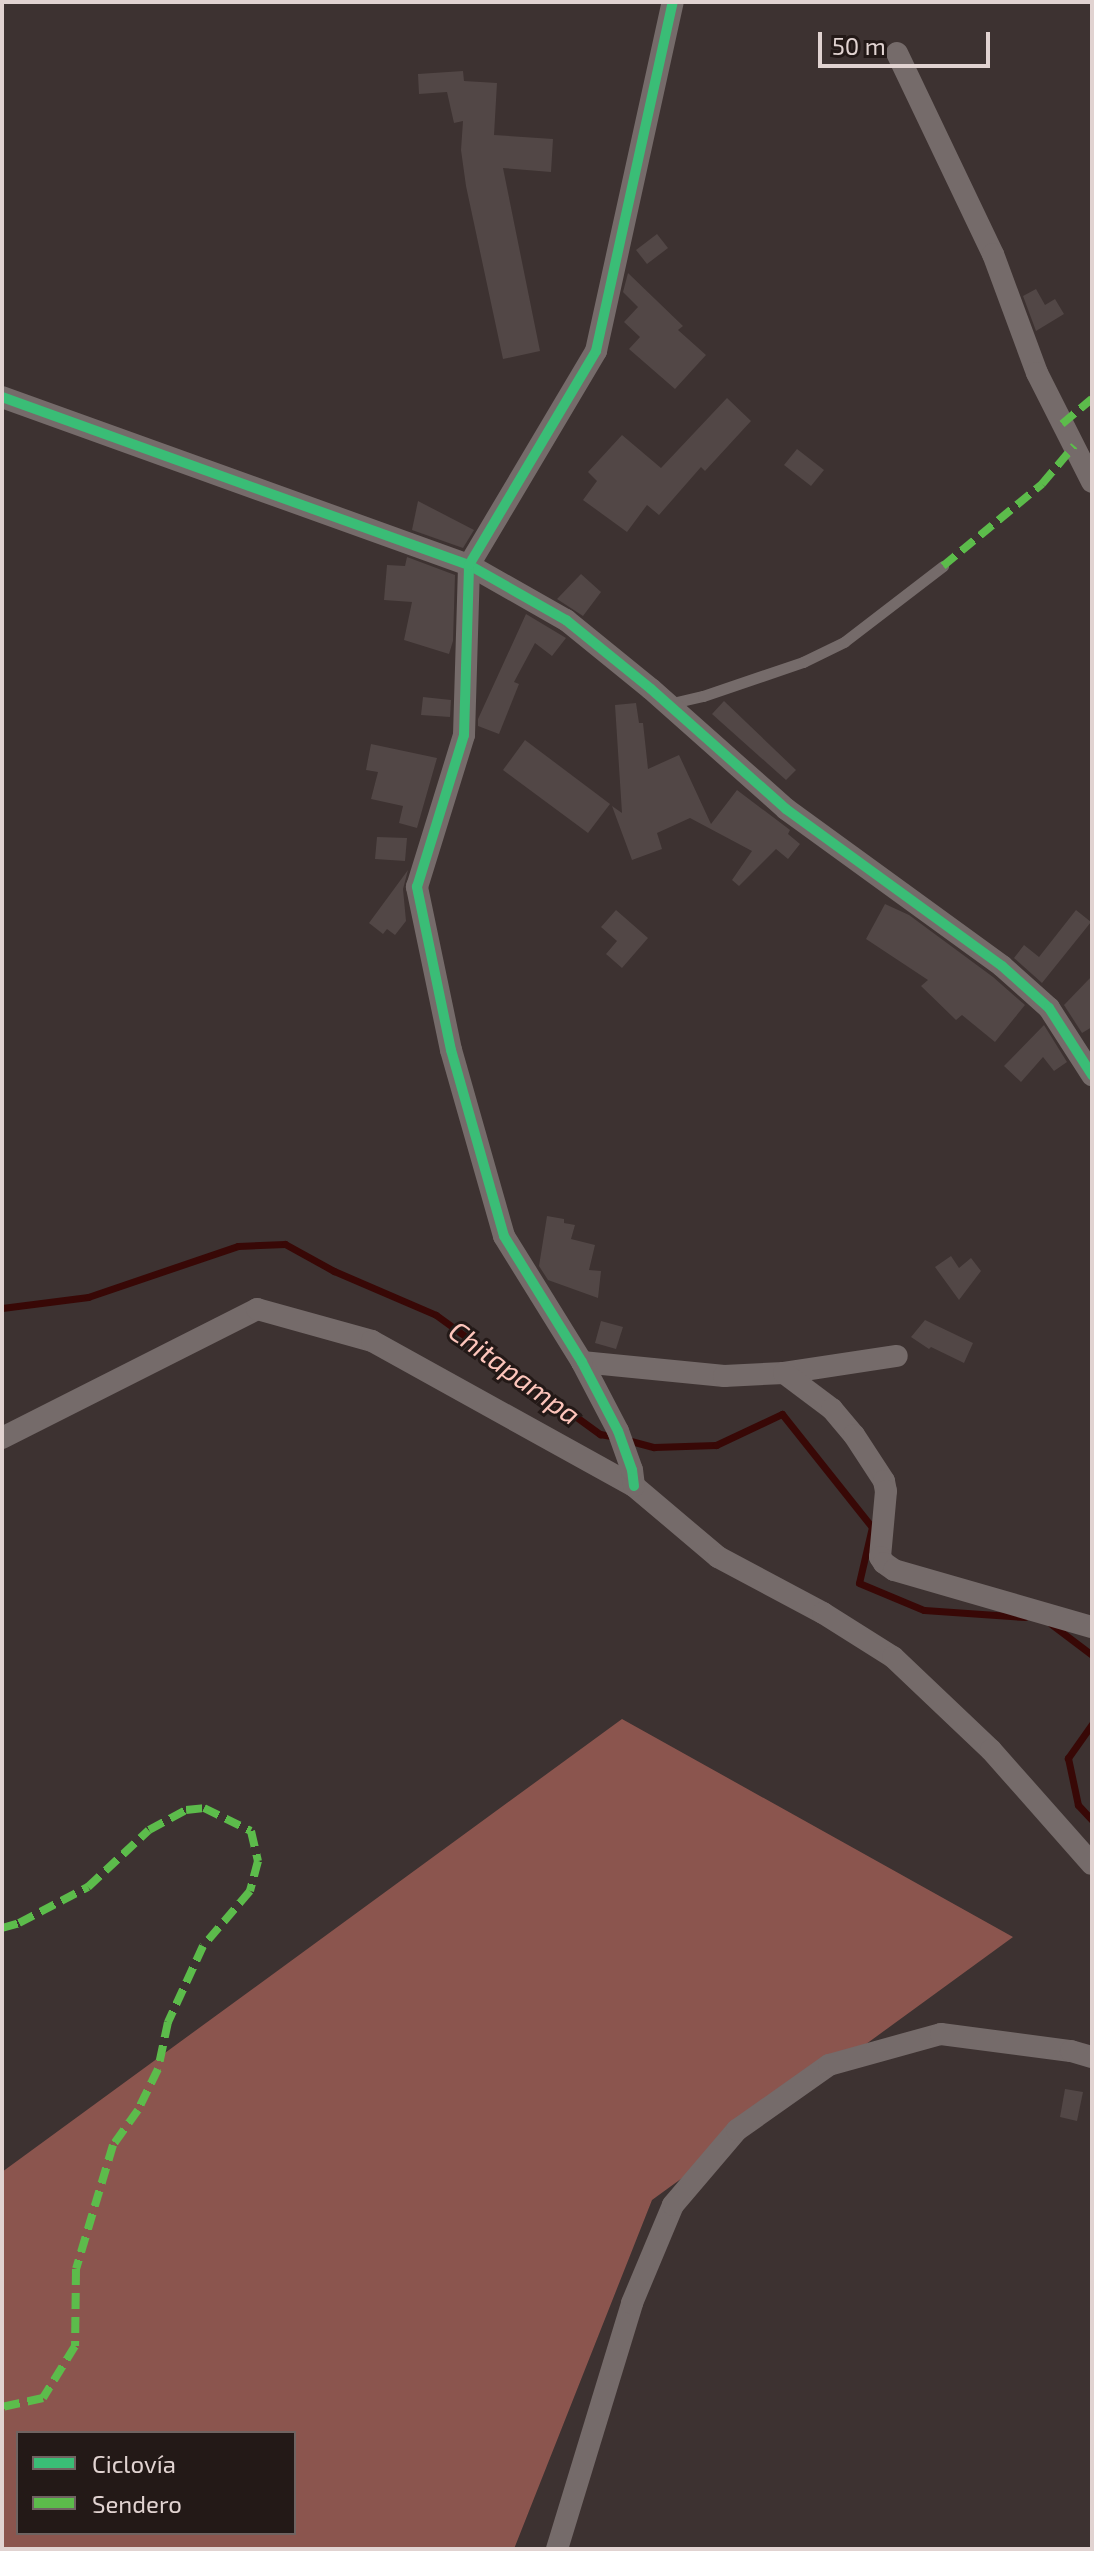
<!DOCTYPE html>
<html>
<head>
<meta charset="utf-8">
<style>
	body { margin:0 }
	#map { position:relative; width:1094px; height:2551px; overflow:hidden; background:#3d3231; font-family:"Exo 2",sans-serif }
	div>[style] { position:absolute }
	.forest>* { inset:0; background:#8b554e }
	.stream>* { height:7px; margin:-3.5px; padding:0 3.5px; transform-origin:3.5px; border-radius:3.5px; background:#380806 }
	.building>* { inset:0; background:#524746 }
	.service>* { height:11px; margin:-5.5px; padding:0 5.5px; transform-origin:5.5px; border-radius:5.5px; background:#756b6a }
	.minor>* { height:22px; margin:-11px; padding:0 11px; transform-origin:11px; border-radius:11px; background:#756b6a }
	.quiet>* { height:8px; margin-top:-4px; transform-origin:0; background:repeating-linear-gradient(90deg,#5cbc4b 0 16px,transparent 0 24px) }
	.cycleway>* { height:10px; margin:-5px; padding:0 5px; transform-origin:5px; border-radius:5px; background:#3abd76 }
	span { translate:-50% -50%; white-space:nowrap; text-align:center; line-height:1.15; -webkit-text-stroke:6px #231917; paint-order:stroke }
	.water-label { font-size:28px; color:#fdc5bb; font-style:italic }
	.frame { position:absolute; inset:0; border:4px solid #e1d3d1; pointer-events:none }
	.legend { position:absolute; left:16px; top:2431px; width:280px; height:104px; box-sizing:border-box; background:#231917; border:2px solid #6f6361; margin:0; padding:10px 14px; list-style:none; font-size:24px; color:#e1d3d1 }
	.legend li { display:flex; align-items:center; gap:16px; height:40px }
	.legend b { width:40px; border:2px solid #6f6361 }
	.scale { position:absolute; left:818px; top:32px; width:172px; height:36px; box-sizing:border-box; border:4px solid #e1d3d1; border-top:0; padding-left:10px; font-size:24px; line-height:28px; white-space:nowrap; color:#e1d3d1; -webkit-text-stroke:6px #231917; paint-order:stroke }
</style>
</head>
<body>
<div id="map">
	<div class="forest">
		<div style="clip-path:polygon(evenodd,622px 1719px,1013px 1937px,652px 2200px,514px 2549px,2px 2549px,2px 2172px,622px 1719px,18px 2433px,294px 2433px,294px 2533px,18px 2533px,18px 2433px)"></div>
	</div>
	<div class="stream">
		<div style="left:2px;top:1308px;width:87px;rotate:-7.3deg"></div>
		<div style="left:88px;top:1297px;width:158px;rotate:-18.8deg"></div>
		<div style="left:238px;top:1246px;width:47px;rotate:-2.4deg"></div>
		<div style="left:285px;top:1244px;width:56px;rotate:28.9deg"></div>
		<div style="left:334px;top:1271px;width:111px;rotate:23.3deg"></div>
		<div style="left:436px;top:1315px;width:203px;rotate:36deg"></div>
		<div style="left:600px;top:1434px;width:15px;rotate:11deg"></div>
		<div style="left:627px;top:1440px;width:28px;rotate:15deg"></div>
		<div style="left:654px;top:1447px;width:62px;rotate:-1.8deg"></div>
		<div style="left:716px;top:1445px;width:73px;rotate:-25.2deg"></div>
		<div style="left:782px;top:1414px;width:144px;rotate:51.5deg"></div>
		<div style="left:872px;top:1527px;width:57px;rotate:103.1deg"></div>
		<div style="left:859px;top:1583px;width:70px;rotate:22.6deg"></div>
		<div style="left:924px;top:1610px;width:101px;rotate:4deg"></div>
		<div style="left:1051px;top:1624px;width:51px;rotate:37.1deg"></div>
		<div style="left:1092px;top:1724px;width:42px;rotate:125.2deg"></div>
		<div style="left:1068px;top:1758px;width:48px;rotate:78deg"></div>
		<div style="left:1078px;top:1805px;width:21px;rotate:47deg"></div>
	</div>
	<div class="building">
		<div style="clip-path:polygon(463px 71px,464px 81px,497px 83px,494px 135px,553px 139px,551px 172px,503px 168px,540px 351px,503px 359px,466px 186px,461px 150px,463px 121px,454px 123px,447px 92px,419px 94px,418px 74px)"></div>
		<div style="clip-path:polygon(657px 234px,668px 248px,647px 264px,636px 250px)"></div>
		<div style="clip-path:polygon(628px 273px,683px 326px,678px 330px,706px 355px,675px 389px,629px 349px,640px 337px,624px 322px,638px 307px,623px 292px)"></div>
		<div style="clip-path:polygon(1036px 289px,1045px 305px,1055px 299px,1064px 314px,1036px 331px,1023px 296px)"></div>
		<div style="clip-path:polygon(727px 398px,751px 421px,705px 471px,701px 467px,659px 515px,647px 505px,627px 532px,583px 500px,597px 481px,588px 472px,622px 435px,661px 468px)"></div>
		<div style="clip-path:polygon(797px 449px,824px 470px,811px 486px,784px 465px)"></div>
		<div style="clip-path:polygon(418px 501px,474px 530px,463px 548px,412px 530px)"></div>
		<div style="clip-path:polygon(407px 557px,455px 575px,453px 641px,449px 654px,404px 640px,412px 602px,384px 600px,387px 565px,405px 566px)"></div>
		<div style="clip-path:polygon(581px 574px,601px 592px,583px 616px,557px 599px)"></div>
		<div style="clip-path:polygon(526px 614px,566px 638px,552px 656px,535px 643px,514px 682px,519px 684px,499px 734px,478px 726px,478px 719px)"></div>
		<div style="clip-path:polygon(423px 697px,451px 700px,450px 717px,421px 715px)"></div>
		<div style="clip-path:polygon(724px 701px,796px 770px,786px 780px,712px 714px)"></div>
		<div style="clip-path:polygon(636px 703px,639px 723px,643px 723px,648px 769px,679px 755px,711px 824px,737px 790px,790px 830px,788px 834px,800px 844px,788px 859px,776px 849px,739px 886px,732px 880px,752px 851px,690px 818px,657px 833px,662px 849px,632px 860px,612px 806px,622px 813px,615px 705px)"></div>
		<div style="clip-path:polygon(525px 740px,610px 804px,588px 833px,503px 770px)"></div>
		<div style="clip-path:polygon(371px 744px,437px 758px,417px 828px,399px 823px,403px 806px,371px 799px,378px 772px,366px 770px)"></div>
		<div style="clip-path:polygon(377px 837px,407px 838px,405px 861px,375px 859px)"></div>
		<div style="clip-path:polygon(408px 870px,403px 889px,406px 921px,395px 935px,387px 929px,383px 934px,369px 923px)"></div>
		<div style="clip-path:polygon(885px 904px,909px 915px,993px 977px,1025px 1005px,995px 1042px,962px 1015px,956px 1020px,921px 986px,928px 980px,866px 939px)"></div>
		<div style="clip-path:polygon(616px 910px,648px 938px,622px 968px,606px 954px,617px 941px,601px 927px)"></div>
		<div style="clip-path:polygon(1076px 910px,1091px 922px,1042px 983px,1014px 958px,1024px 945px,1039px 957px)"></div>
		<div style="clip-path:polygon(1092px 976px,1092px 1027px,1082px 1033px,1064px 1005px)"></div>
		<div style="clip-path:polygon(1044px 1025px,1067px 1062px,1054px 1071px,1043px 1057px,1021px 1082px,1004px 1066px)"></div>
		<div style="clip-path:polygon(547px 1216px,564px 1219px,564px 1223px,575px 1225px,571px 1239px,595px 1245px,589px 1270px,601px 1271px,598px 1298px,548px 1280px,539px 1266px)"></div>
		<div style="clip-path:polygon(951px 1256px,959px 1268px,971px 1258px,981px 1271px,959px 1300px,935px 1267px)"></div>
		<div style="clip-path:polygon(925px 1320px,973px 1343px,964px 1363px,931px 1347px,929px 1349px,911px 1337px)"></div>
		<div style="clip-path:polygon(601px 1321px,623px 1327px,616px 1349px,595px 1343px)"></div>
		<div style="clip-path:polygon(1065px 2089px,1083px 2092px,1077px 2121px,1060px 2117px)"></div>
	</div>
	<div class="service">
		<div style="left:668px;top:704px;width:36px;rotate:-13deg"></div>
		<div style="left:703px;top:696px;width:106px;rotate:-18.8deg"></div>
		<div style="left:803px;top:662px;width:46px;rotate:-26deg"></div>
		<div style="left:844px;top:642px;width:125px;rotate:-37.5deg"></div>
	</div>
	<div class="minor">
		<div style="left:897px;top:53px;width:223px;rotate:64.5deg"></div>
		<div style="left:993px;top:254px;width:127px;rotate:69.7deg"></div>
		<div style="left:1037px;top:373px;width:122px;rotate:63.2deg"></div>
		<div style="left:2px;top:397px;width:496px;rotate:19.8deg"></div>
		<div style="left:469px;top:565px;width:112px;rotate:29.6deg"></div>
		<div style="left:566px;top:620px;width:109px;rotate:39.1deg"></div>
		<div style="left:651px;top:689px;width:181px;rotate:41.6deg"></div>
		<div style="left:786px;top:809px;width:267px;rotate:36deg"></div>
		<div style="left:1002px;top:966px;width:63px;rotate:41.8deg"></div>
		<div style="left:1049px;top:1008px;width:80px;rotate:57.3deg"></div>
		<div style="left:582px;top:1362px;width:143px;rotate:5.6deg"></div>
		<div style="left:724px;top:1376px;width:60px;rotate:-2.9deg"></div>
		<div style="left:784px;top:1373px;width:114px;rotate:-8.6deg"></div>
		<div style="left:784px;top:1373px;width:60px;rotate:36.9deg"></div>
		<div style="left:832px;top:1409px;width:34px;rotate:50deg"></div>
		<div style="left:854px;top:1435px;width:55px;rotate:56.9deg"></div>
		<div style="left:884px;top:1481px;width:10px;rotate:79deg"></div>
		<div style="left:886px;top:1491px;width:66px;rotate:95.2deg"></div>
		<div style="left:880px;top:1557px;width:7px;rotate:56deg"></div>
		<div style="left:884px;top:1563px;width:12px;rotate:35deg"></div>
		<div style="left:894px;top:1570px;width:206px;rotate:16.1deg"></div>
		<div style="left:2px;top:1438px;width:286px;rotate:-26.8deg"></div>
		<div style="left:257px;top:1309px;width:119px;rotate:15.5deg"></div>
		<div style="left:372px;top:1341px;width:299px;rotate:29deg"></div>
		<div style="left:634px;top:1486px;width:110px;rotate:40.2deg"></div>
		<div style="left:718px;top:1557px;width:119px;rotate:28.1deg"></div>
		<div style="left:823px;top:1613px;width:83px;rotate:32.2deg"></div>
		<div style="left:893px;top:1657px;width:135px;rotate:43.5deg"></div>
		<div style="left:991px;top:1750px;width:152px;rotate:48.5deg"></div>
		<div style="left:634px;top:1486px;width:16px;rotate:-97deg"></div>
		<div style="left:632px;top:1470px;width:41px;rotate:-109.7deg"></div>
		<div style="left:618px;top:1431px;width:78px;rotate:-117.6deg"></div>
		<div style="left:582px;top:1362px;width:148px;rotate:-121.8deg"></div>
		<div style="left:504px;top:1236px;width:193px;rotate:-105.9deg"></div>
		<div style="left:451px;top:1050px;width:167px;rotate:-101.8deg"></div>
		<div style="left:417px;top:887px;width:159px;rotate:-72.8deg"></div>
		<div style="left:464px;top:735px;width:170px;rotate:-88.3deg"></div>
		<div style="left:469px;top:565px;width:249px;rotate:-59.3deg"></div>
		<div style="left:596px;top:351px;width:357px;rotate:-77.6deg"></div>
		<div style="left:557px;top:2549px;width:257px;rotate:-73deg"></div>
		<div style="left:632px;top:2303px;width:106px;rotate:-67.3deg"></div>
		<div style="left:673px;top:2205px;width:99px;rotate:-49.5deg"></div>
		<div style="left:737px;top:2130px;width:113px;rotate:-35.2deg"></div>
		<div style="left:829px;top:2065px;width:116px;rotate:-15.5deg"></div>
		<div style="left:941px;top:2034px;width:131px;rotate:7.5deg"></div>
		<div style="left:1071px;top:2051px;width:22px;rotate:16deg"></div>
	</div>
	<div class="quiet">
		<div style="left:1062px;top:424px;width:39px;rotate:-40deg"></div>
		<div style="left:943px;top:566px;width:129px;rotate:-39.6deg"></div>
		<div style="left:1042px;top:484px;width:50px;rotate:-49.9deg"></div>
		<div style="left:2px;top:1928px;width:18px;rotate:-16deg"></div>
		<div style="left:19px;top:1923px;width:78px;rotate:-27.6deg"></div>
		<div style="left:88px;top:1887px;width:83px;rotate:-43.1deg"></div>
		<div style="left:149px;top:1830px;width:42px;rotate:-28.4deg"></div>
		<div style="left:186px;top:1810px;width:18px;rotate:-6deg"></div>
		<div style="left:204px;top:1808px;width:52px;rotate:26.1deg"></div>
		<div style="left:251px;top:1831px;width:31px;rotate:77deg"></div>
		<div style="left:258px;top:1861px;width:31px;rotate:105deg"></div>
		<div style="left:250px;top:1891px;width:72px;rotate:130.5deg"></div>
		<div style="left:203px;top:1946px;width:84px;rotate:114.7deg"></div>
		<div style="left:168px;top:2022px;width:48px;rotate:102deg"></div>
		<div style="left:158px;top:2069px;width:46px;rotate:116deg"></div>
		<div style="left:138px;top:2110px;width:43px;rotate:125.5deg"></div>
		<div style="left:113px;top:2145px;width:129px;rotate:106.6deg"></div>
		<div style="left:76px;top:2269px;width:77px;rotate:90.7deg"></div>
		<div style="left:75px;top:2346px;width:61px;rotate:121.6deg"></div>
		<div style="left:43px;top:2398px;width:42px;rotate:167.6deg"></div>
	</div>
	<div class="cycleway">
		<div style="left:2px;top:397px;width:496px;rotate:19.8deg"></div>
		<div style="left:469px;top:565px;width:112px;rotate:29.6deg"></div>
		<div style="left:566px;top:620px;width:109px;rotate:39.1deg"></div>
		<div style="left:651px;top:689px;width:181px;rotate:41.6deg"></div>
		<div style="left:786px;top:809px;width:267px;rotate:36deg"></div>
		<div style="left:1002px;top:966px;width:63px;rotate:41.8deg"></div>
		<div style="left:1049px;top:1008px;width:80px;rotate:57.3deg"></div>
		<div style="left:634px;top:1486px;width:16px;rotate:-97deg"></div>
		<div style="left:632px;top:1470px;width:41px;rotate:-109.7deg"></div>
		<div style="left:618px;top:1431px;width:78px;rotate:-117.6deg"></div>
		<div style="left:582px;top:1362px;width:148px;rotate:-121.8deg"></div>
		<div style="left:504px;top:1236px;width:193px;rotate:-105.9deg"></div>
		<div style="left:451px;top:1050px;width:167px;rotate:-101.8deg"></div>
		<div style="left:417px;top:887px;width:159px;rotate:-72.8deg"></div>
		<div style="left:464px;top:735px;width:170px;rotate:-88.3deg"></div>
		<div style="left:469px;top:565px;width:249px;rotate:-59.3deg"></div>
		<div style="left:596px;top:351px;width:357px;rotate:-77.6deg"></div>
	</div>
	<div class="water-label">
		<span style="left:515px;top:1372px;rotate:36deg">Chitapampa</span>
	</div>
	<div class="frame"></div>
	<ul class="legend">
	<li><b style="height:10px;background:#3abd76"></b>Ciclovía</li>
	<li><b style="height:10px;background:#5cbc4b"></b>Sendero</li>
	</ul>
	<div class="scale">50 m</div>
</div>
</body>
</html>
